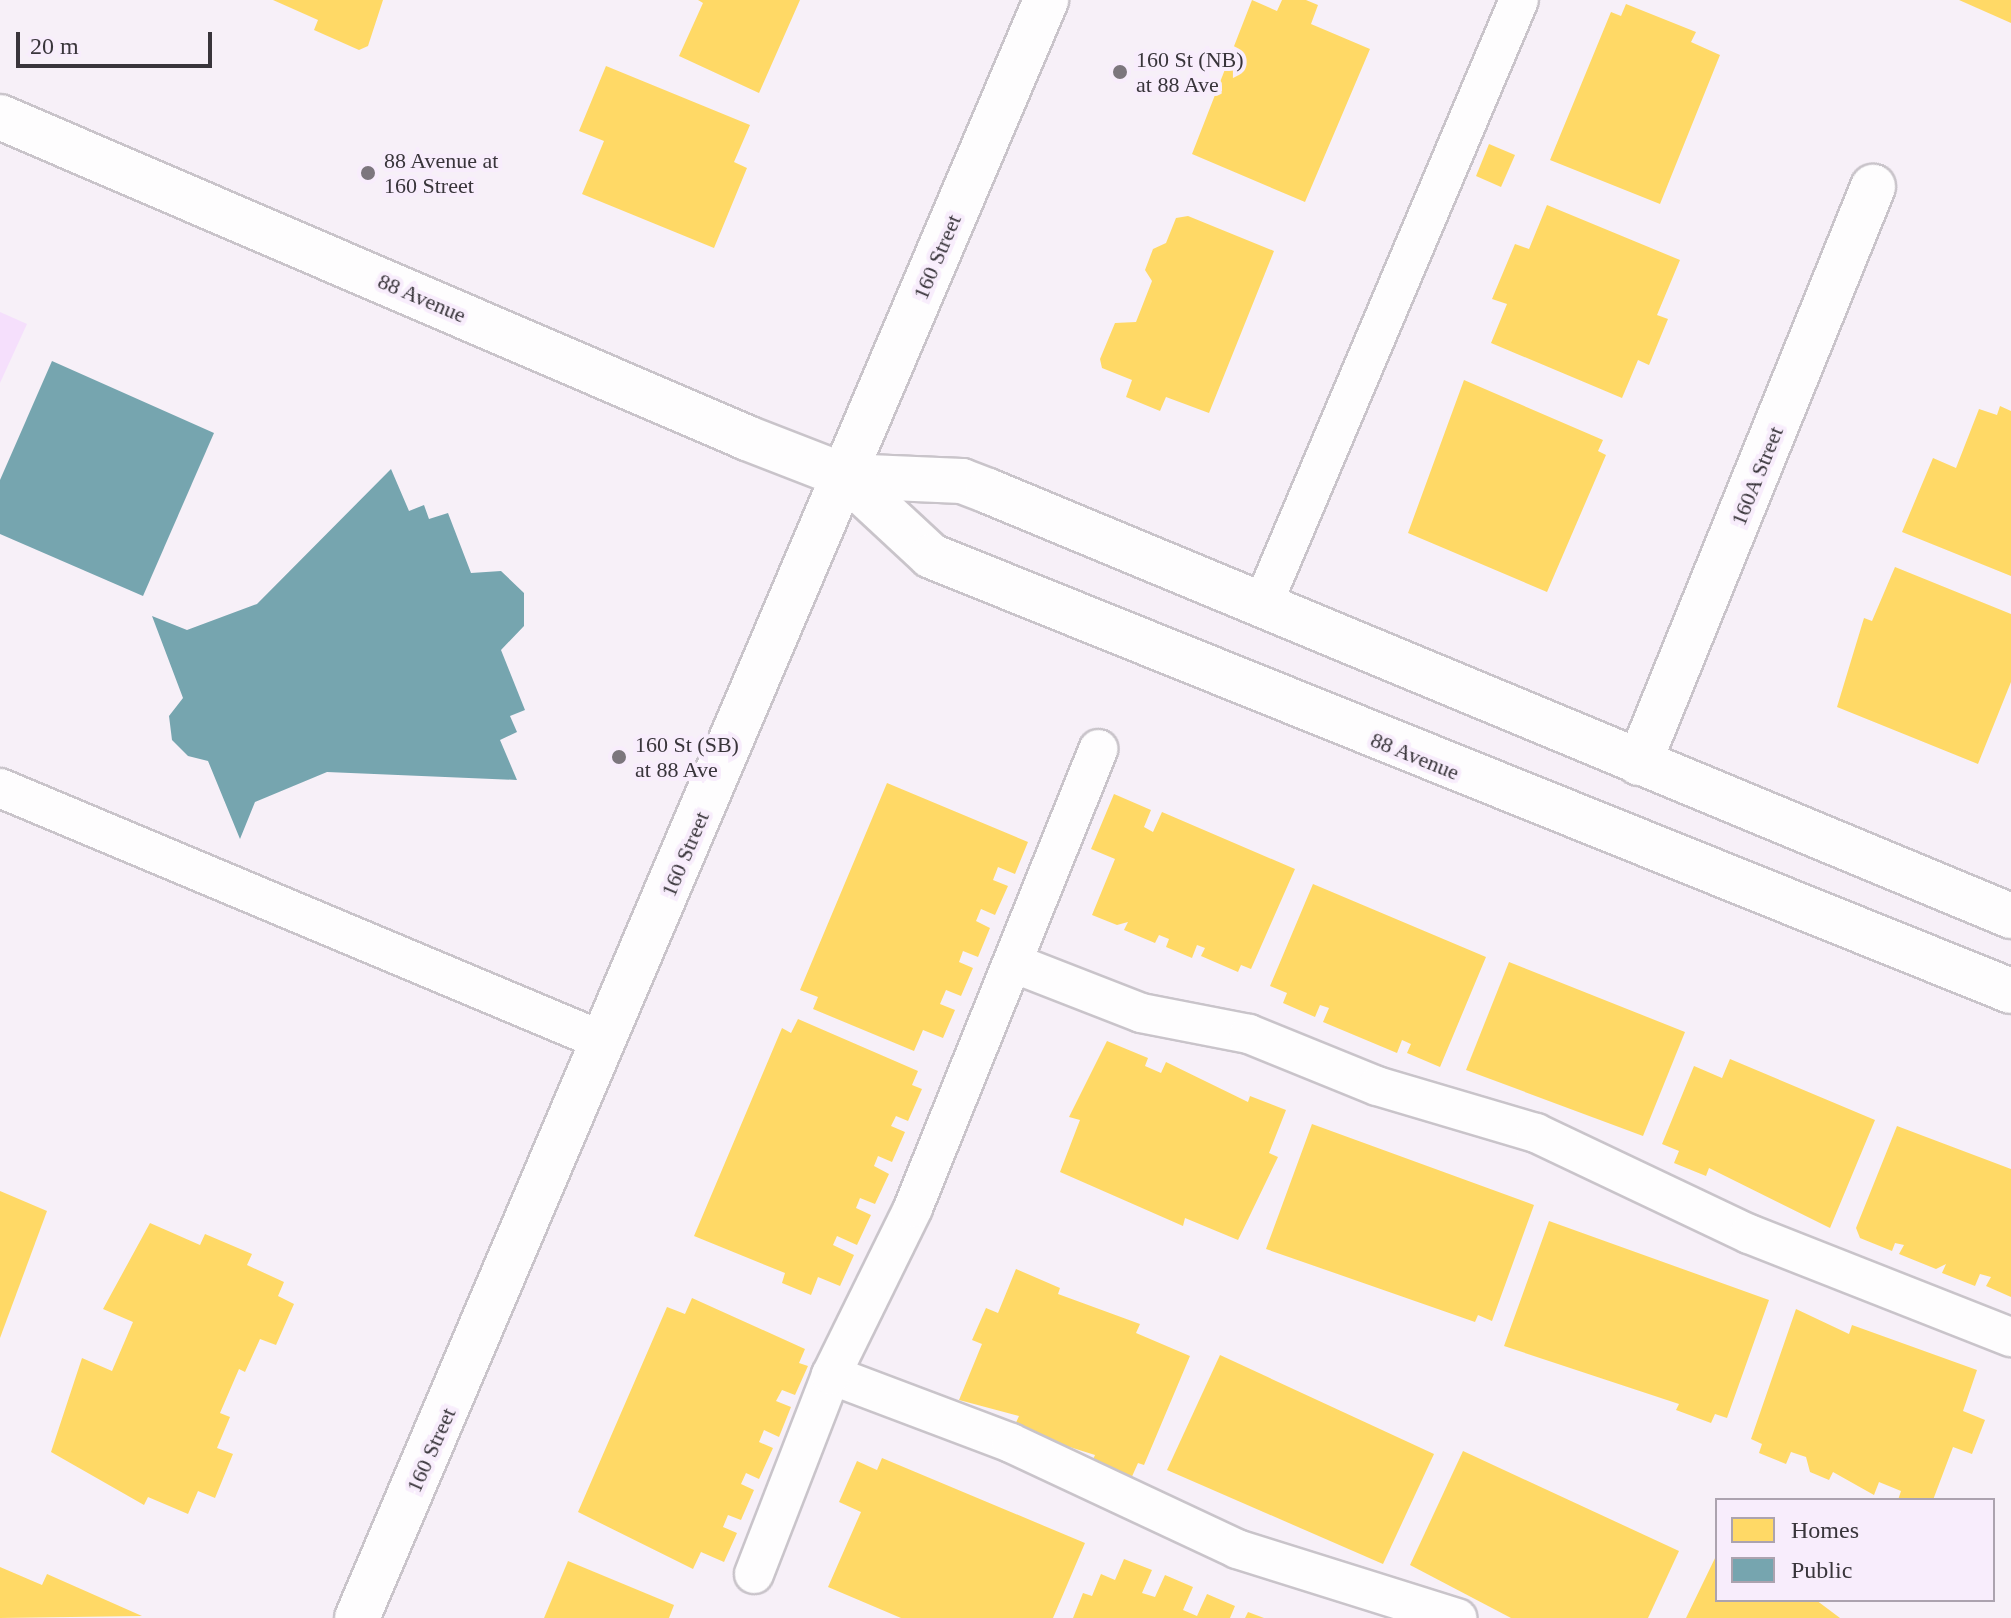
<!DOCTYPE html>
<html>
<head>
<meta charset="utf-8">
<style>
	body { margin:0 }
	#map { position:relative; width:2011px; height:1618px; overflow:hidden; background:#f7f0f8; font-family:"Times New Roman",serif }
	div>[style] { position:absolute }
	.green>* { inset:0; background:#f5dffc }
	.homes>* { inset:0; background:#ffd966 }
	.public>* { inset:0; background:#76a5af }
	.roads { filter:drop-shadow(2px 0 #c9c4ca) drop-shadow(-2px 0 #c9c4ca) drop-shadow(0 2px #c9c4ca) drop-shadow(0 -2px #c9c4ca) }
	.lane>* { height:38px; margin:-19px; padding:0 19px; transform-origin:19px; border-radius:19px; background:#fefdfe }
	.street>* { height:44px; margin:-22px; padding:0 22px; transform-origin:22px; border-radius:22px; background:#fefdfe }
	.secondary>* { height:44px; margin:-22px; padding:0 22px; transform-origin:22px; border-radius:22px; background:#fefdfe }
	.dots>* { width:22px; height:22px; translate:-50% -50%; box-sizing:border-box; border:4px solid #f8edfc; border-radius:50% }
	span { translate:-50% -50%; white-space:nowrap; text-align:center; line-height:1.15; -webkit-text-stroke:8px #f8edfc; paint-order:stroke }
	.poi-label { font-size:22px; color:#39353b }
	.left { translate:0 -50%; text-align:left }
	.street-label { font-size:22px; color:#39353b }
	.legend { position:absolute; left:1715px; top:1498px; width:280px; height:104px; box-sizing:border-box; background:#f8edfc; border:2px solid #aca3af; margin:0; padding:10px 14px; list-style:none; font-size:24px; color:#39353b }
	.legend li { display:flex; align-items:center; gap:16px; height:40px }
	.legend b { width:40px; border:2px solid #aca3af }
	.scale { position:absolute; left:16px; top:32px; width:196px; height:36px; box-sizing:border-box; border:4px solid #39353b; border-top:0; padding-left:10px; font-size:24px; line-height:28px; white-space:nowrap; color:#39353b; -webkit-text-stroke:6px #f8edfc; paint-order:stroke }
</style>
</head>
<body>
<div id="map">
	<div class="green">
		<div style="clip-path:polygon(0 312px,27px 324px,0 383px)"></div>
	</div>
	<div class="homes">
		<div style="clip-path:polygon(273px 0,383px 0,368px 46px,359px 50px,314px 30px,318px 20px)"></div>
		<div style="clip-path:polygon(698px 0,800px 0,759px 93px,679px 56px,703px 3px)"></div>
		<div style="clip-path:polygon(1252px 0,1277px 11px,1282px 0,1306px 0,1318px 5px,1311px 24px,1370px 49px,1305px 202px,1192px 154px)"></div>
		<div style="clip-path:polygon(1959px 0,2011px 0,2011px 23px)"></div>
		<div style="clip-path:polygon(1626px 4px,1696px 32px,1691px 42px,1720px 55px,1660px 204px,1550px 160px,1611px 12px,1621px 16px)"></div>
		<div style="clip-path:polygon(606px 66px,750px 125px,734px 162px,747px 168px,714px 248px,582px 194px,604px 141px,579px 131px)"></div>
		<div style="clip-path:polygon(1489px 144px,1515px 155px,1501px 187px,1476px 176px)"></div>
		<div style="clip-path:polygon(1547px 205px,1680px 260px,1657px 315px,1668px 319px,1649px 365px,1638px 360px,1622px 398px,1491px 343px,1507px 304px,1492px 299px,1515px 244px,1529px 249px)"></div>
		<div style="clip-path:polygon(1188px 216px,1274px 251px,1209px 413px,1166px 397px,1160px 411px,1126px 397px,1132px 380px,1102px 368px,1100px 359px,1115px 323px,1136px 322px,1152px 281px,1145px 270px,1153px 249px,1166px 243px,1176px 218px)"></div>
		<div style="clip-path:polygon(1464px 380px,1603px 440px,1598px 451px,1606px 455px,1547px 592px,1408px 533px)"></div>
		<div style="clip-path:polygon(2000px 406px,2011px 411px,2011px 576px,1902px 532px,1933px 458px,1956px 468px,1979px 409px,1997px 415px)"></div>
		<div style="clip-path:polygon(1895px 567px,2011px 614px,2011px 682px,1978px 764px,1837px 707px,1864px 618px,1872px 621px)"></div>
		<div style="clip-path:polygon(887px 783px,1028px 842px,1015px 874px,998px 867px,993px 880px,1008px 886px,995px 915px,981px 909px,976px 921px,990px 928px,978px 957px,963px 951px,959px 962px,973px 968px,961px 996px,946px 990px,940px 1004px,955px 1010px,943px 1038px,923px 1030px,914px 1051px,813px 1009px,818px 997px,800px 990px)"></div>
		<div style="clip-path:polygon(1114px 794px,1151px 810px,1144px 827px,1153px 832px,1162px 812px,1295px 869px,1251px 969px,1241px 965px,1238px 972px,1201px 956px,1205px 948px,1197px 945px,1192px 958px,1166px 947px,1169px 939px,1159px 935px,1155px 943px,1124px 930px,1128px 922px,1117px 925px,1092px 915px,1115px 859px,1091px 849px)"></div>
		<div style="clip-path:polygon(1313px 884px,1486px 957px,1440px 1067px,1407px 1053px,1411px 1044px,1402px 1040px,1397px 1053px,1323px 1022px,1329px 1008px,1320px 1005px,1315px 1017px,1283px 1003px,1287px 993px,1270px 986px)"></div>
		<div style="clip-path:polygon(1509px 962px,1685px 1032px,1643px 1136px,1466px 1070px)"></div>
		<div style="clip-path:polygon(798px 1019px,918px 1071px,912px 1085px,922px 1089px,908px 1121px,896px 1116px,891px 1126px,905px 1132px,892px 1162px,878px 1156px,874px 1166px,889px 1174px,875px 1204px,860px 1198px,856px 1208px,871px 1215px,857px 1245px,837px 1236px,833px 1245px,854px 1255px,840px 1286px,818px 1277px,811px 1295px,782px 1283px,785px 1273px,694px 1236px,782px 1028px,791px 1033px)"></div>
		<div style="clip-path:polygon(1107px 1041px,1148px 1058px,1145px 1066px,1161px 1073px,1166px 1062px,1248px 1102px,1250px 1096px,1286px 1110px,1269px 1153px,1278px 1157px,1238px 1240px,1185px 1218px,1183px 1226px,1060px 1172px,1080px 1120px,1069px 1117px)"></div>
		<div style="clip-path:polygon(1730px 1059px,1875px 1120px,1830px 1228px,1709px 1168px,1706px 1176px,1674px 1163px,1679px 1151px,1662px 1144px,1694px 1066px,1722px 1078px)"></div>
		<div style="clip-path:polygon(1312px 1124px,1534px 1205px,1492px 1321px,1478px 1315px,1475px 1322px,1266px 1249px)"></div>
		<div style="clip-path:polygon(1897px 1126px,2011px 1169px,2011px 1297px,1986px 1286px,1991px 1277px,1980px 1274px,1975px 1286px,1942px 1273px,1946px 1264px,1936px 1269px,1899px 1254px,1904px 1245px,1895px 1243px,1892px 1251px,1860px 1238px,1856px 1228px)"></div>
		<div style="clip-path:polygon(0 1191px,47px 1211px,0 1338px)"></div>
		<div style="clip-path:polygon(1549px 1221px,1769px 1300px,1727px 1418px,1715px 1414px,1711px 1423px,1676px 1410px,1679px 1404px,1504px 1346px)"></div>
		<div style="clip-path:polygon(150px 1223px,200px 1245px,205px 1234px,252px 1254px,247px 1265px,284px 1282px,278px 1296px,294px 1304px,276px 1345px,260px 1339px,245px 1372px,239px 1369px,220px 1413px,230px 1417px,217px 1448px,233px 1454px,215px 1498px,198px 1491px,188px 1514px,148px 1497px,144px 1505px,51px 1452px,82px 1358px,112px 1371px,133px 1322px,103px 1309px)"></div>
		<div style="clip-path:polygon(1016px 1269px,1060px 1288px,1058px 1294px,1140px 1324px,1136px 1333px,1190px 1356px,1144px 1465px,1138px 1463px,1130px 1481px,1091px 1464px,1095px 1455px,1013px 1429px,1019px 1416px,959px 1400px,982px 1344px,972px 1340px,986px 1308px,998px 1313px)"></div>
		<div style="clip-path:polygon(692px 1298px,805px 1349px,799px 1363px,808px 1366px,795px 1395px,782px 1390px,776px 1401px,791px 1407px,779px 1437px,764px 1430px,759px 1442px,773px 1448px,759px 1479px,746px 1473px,741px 1484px,754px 1490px,741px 1520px,728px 1515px,723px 1527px,737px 1533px,724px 1562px,701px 1552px,693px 1569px,578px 1512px,667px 1307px,685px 1314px)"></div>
		<div style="clip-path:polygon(1796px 1309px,1849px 1334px,1852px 1325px,1977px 1370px,1963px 1411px,1985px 1420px,1972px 1454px,1953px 1447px,1933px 1500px,1898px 1500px,1901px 1491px,1879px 1482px,1874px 1495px,1833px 1472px,1829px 1480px,1810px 1472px,1806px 1457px,1791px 1452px,1786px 1464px,1759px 1453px,1762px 1444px,1751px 1439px)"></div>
		<div style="clip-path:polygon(1220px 1355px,1434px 1454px,1383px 1564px,1167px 1470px)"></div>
		<div style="clip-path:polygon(1463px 1451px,1679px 1551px,1648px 1618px,1511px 1618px,1410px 1565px)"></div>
		<div style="clip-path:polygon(882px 1458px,1085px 1543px,1053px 1618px,901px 1618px,828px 1587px,861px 1512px,839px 1502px,857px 1461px,877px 1470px)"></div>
		<div style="clip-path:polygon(1717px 1554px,1717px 1600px,1816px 1600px,1840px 1618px,1686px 1618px)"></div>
		<div style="clip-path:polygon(1124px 1559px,1152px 1570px,1142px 1593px,1155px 1597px,1165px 1575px,1193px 1587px,1183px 1610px,1197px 1616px,1207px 1594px,1235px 1606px,1230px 1618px,1073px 1618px,1083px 1593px,1092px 1596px,1101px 1574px,1115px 1580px)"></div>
		<div style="clip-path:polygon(568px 1561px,674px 1605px,669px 1618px,544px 1618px)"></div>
		<div style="clip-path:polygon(0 1567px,42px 1585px,47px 1574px,142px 1616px,0 1618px)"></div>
		<div style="clip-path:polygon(1248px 1612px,1264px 1618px,1245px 1618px)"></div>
	</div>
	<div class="public">
		<div style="clip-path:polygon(52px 361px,214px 433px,143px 596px,0 534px,0 480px)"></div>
		<div style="clip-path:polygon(391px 469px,409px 511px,424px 505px,429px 519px,448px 513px,471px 573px,501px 571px,524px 593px,524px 626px,501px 650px,525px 710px,510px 716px,517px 732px,500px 740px,517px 780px,327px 772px,255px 802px,240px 839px,208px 761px,188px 756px,172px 740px,169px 716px,183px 698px,152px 616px,187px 630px,257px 604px)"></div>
	</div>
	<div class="roads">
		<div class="lane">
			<div style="left:1262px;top:606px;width:658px;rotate:-67.02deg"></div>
			<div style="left:0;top:788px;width:656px;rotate:22.77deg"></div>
			<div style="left:1013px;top:963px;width:137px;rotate:21.3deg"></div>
			<div style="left:1141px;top:1013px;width:110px;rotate:11deg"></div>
			<div style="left:1249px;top:1034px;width:138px;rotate:22.1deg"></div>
			<div style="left:1377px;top:1086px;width:166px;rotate:16.5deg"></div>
			<div style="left:1536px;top:1133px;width:236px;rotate:25.4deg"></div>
			<div style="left:1749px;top:1234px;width:282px;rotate:21.5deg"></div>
			<div style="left:831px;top:1375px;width:192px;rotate:20.7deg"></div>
			<div style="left:1011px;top:1443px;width:250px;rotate:25.1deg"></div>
			<div style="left:1237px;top:1549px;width:231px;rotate:17.4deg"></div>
			<div style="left:754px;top:1574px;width:213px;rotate:-68.8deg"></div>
			<div style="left:831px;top:1375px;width:186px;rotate:-63.8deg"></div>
			<div style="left:913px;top:1208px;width:495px;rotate:-68deg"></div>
		</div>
		<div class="street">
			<div style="left:1639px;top:763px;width:622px;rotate:-67.89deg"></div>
		</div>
		<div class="secondary">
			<div style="left:0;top:117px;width:813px;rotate:23.25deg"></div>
			<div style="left:747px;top:438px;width:105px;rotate:21.2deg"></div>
			<div style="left:845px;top:476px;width:117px;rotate:2.4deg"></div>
			<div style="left:962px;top:481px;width:28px;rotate:21deg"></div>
			<div style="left:988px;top:491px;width:1108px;rotate:22.56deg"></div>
			<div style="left:845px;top:476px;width:117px;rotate:42.9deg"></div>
			<div style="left:931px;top:556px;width:1164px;rotate:21.94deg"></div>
			<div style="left:357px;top:1618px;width:1759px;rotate:-66.93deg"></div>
		</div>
	</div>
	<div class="dots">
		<div style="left:1120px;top:72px;background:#7c767d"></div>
		<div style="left:368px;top:173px;background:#7c767d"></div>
		<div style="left:619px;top:757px;background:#7c767d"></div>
	</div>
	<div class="poi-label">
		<span class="left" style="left:1136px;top:72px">160 St (NB)<br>at 88 Ave</span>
		<span class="left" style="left:384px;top:173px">88 Avenue at<br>160 Street</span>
		<span class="left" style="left:635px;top:757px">160 St (SB)<br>at 88 Ave</span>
	</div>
	<div class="street-label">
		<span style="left:937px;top:257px;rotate:-67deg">160 Street</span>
		<span style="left:422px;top:298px;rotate:23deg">88 Avenue</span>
		<span style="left:1757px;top:476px;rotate:-68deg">160A Street</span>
		<span style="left:1415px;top:756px;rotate:22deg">88 Avenue</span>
		<span style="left:685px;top:854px;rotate:-67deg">160 Street</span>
		<span style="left:431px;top:1450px;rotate:-66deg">160 Street</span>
	</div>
	<ul class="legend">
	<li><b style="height:22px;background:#ffd966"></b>Homes</li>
	<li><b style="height:22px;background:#76a5af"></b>Public</li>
	</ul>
	<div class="scale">20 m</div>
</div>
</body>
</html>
